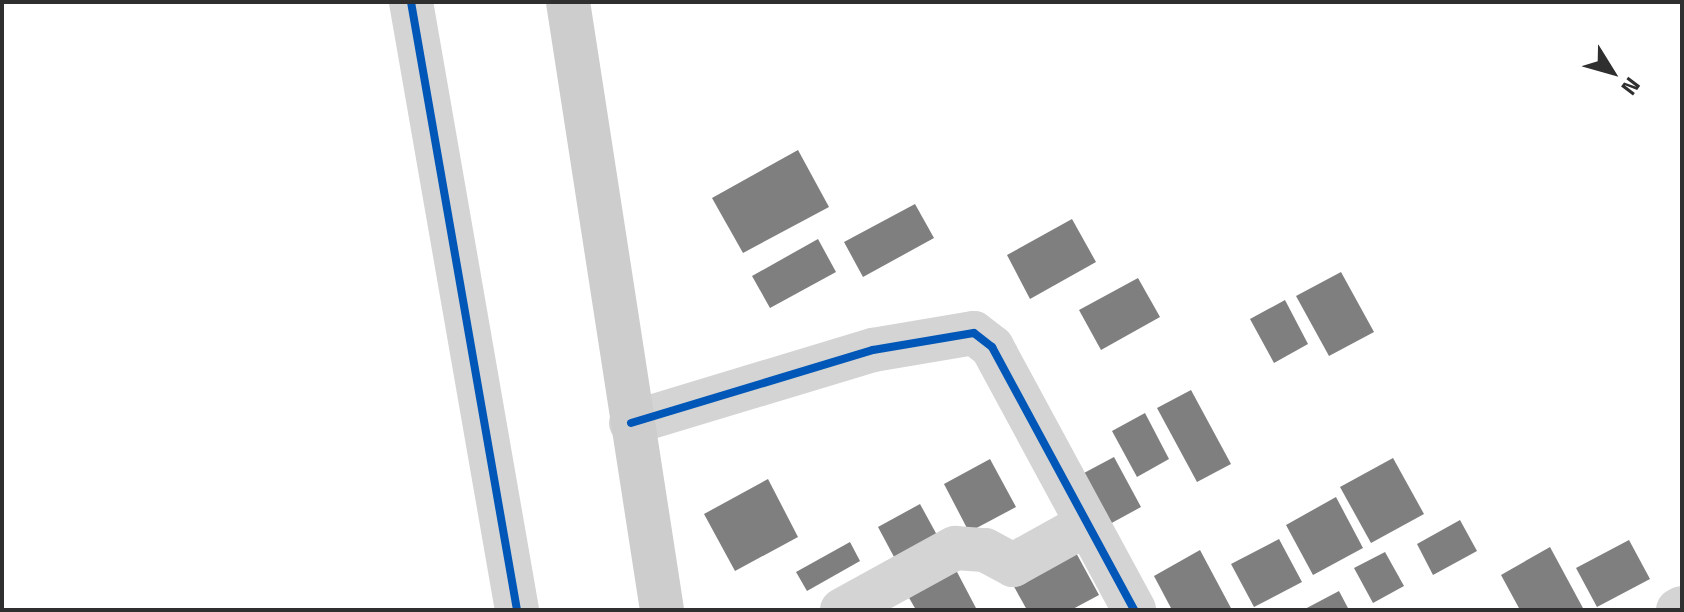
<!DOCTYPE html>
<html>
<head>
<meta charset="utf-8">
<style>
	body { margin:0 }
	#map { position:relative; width:1684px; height:612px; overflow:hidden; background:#fff; font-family:"Titillium Web",sans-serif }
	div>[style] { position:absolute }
	.building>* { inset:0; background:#7f7f7f }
	.street>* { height:44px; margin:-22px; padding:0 22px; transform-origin:22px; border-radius:22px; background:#d4d4d4 }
	.secondary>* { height:44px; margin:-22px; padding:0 22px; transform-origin:22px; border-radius:22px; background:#cdcdcd }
	.cycleway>* { height:8px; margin:-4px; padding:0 4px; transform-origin:4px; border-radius:4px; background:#0057b8 }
	span { translate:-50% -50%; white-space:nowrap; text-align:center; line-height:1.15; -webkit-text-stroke:8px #fff; paint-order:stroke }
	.frame { position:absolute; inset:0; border:4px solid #2f2f2f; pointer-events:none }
	.north { position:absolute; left:1572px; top:32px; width:80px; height:80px; -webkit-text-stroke:6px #fff; paint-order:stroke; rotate:127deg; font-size:22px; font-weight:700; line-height:32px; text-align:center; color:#2f2f2f }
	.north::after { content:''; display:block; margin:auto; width:28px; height:36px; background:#2f2f2f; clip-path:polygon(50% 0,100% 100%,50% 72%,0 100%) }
</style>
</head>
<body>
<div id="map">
	<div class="building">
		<div style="clip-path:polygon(798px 150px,829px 207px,743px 253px,712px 198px)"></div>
		<div style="clip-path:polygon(915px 204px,934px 238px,863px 277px,844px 242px)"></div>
		<div style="clip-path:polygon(1072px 219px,1096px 262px,1030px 299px,1007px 255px)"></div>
		<div style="clip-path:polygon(818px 239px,836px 272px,770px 308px,752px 276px)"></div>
		<div style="clip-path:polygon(1341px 272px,1374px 332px,1329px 356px,1296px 296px)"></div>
		<div style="clip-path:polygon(1138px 278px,1160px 317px,1101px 350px,1079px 310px)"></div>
		<div style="clip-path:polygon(1285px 300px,1308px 344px,1274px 363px,1250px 319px)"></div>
		<div style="clip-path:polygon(1191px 390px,1231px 464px,1197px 482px,1157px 408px)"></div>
		<div style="clip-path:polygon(1145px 413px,1169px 459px,1137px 477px,1112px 431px)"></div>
		<div style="clip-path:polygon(1114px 457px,1141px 507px,1097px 531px,1069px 481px)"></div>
		<div style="clip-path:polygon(1393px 458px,1424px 514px,1371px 543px,1340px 487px)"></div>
		<div style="clip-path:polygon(990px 459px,1016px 507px,969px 532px,944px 484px)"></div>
		<div style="clip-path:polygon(768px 479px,798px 537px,735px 571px,704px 514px)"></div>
		<div style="clip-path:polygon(1336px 497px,1363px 548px,1313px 575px,1286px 525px)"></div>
		<div style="clip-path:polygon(920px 504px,943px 546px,901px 570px,878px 527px)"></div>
		<div style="clip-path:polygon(1460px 520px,1477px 551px,1433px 575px,1417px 544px)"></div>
		<div style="clip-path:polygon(1279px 539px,1302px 582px,1254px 607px,1231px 564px)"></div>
		<div style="clip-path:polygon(1629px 540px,1650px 579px,1597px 607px,1576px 568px)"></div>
		<div style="clip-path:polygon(850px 542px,860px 561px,807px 591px,796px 572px)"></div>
		<div style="clip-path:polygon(1550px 547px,1584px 610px,1520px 610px,1501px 575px)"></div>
		<div style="clip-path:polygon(1074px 549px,1099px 595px,1071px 610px,1027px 610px,1012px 583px)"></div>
		<div style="clip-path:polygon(1200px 550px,1232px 610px,1172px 610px,1154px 576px)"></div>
		<div style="clip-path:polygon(1385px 552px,1404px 586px,1373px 603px,1354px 568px)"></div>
		<div style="clip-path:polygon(956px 570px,977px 610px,916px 610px,908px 596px)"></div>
		<div style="clip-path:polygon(1339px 591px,1349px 610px,1303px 610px)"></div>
	</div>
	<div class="street">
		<div style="left:411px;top:2px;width:617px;rotate:80.11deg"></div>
		<div style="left:631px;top:423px;width:253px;rotate:-16.8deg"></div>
		<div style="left:873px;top:350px;width:102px;rotate:-9.6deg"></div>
		<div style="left:974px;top:333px;width:23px;rotate:38deg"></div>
		<div style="left:992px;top:347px;width:299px;rotate:61.6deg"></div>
		<div style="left:842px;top:610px;width:129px;rotate:-28.8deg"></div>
		<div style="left:955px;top:548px;width:30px;rotate:4deg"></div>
		<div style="left:985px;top:550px;width:32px;rotate:28deg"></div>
		<div style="left:1013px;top:565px;width:85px;rotate:-29deg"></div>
		<div style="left:1678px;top:610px;width:4px;rotate:-27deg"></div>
	</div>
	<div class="secondary">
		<div style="left:568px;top:2px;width:615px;rotate:81.21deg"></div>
	</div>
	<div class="cycleway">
		<div style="left:411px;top:2px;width:617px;rotate:80.11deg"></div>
		<div style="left:631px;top:423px;width:253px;rotate:-16.8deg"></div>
		<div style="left:873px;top:350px;width:102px;rotate:-9.6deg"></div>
		<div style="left:974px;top:333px;width:23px;rotate:38deg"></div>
		<div style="left:992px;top:347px;width:299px;rotate:61.6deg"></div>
	</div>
	<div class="frame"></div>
	<div class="north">N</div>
</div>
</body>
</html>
